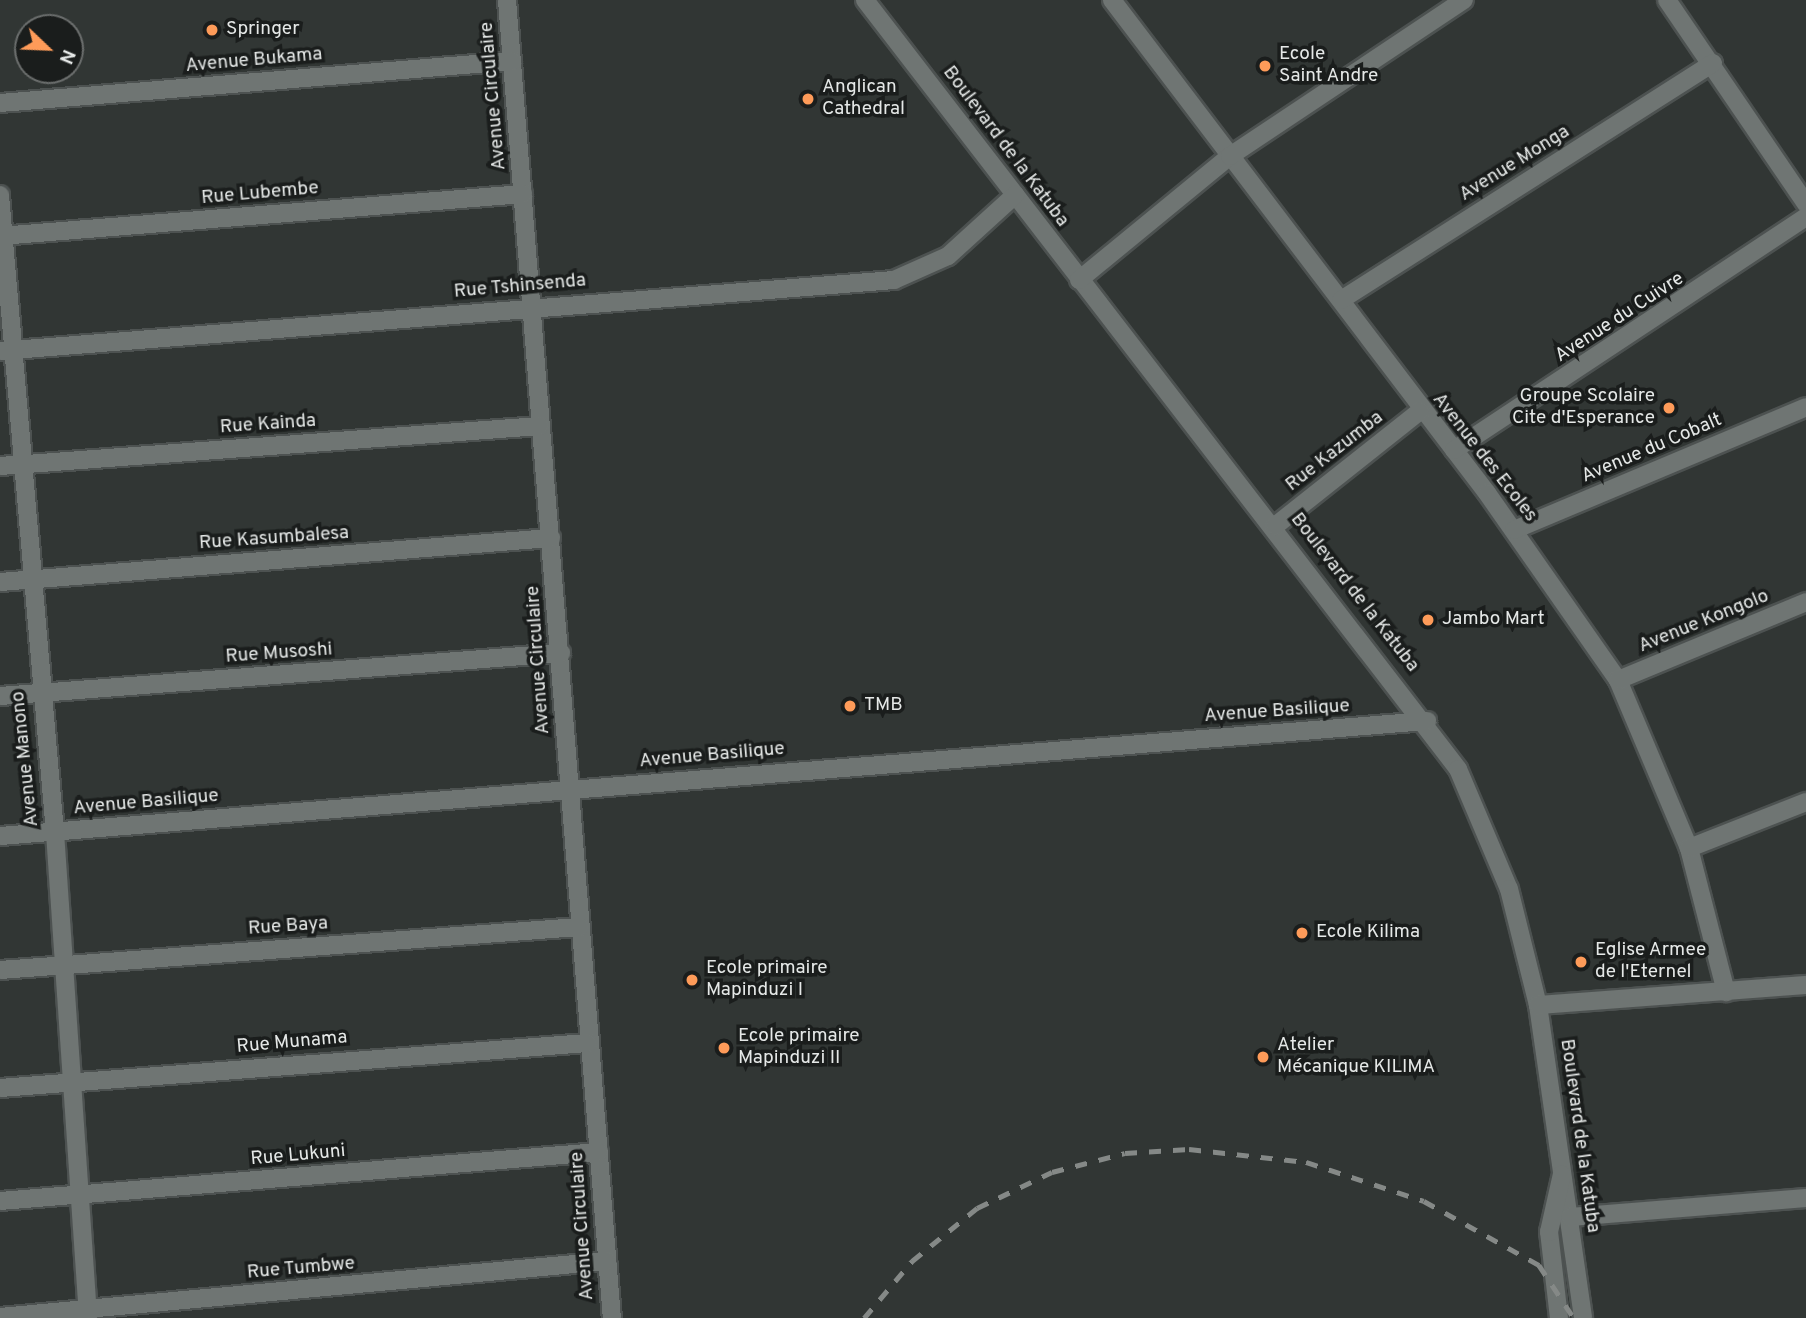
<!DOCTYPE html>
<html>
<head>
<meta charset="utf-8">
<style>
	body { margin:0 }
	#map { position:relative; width:1806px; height:1318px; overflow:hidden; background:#313634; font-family:Overpass,sans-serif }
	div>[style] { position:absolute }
	.roads { filter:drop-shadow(2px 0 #4d5251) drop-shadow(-2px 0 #4d5251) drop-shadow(0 2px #4d5251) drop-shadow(0 -2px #4d5251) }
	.minor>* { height:18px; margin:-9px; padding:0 9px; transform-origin:9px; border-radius:9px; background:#6f7573 }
	.rail>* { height:4.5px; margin-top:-2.25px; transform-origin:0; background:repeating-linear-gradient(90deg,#858987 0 12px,transparent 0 24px) }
	.dots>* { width:19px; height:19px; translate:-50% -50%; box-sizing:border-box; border:4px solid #1a1d1c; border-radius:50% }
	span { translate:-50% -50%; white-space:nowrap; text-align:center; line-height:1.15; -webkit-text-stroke:7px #1a1d1c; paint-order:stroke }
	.poi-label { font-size:19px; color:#e5e8e7 }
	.left { translate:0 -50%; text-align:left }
	.right { translate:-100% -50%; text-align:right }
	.street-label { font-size:19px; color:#e5e8e7 }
	.north { position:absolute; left:14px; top:14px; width:70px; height:70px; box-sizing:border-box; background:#1a1d1c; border:2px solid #6b6e6d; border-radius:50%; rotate:113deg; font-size:19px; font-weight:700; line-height:28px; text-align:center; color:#e5e8e7 }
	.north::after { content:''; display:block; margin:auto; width:24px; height:32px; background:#fe9b59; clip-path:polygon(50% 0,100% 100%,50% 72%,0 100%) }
</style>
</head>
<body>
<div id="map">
	<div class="roads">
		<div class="minor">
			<div style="left:507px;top:0;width:1322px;rotate:85.45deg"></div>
			<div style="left:865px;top:0;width:971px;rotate:52.36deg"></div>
			<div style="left:1458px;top:769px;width:130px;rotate:67deg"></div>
			<div style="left:1509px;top:889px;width:120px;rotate:76deg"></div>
			<div style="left:1538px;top:1005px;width:316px;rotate:81.8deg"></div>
			<div style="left:1112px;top:0;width:619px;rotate:52.74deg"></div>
			<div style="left:1487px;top:493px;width:228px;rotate:55deg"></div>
			<div style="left:1618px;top:680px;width:182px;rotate:67.1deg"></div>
			<div style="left:1689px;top:848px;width:149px;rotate:75.6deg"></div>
			<div style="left:1667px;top:0;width:247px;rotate:55.7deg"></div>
			<div style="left:0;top:103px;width:514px;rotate:-4.69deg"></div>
			<div style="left:0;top:195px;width:639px;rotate:85.07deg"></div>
			<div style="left:55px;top:832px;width:487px;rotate:86.1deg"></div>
			<div style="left:0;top:236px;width:525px;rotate:-4.59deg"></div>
			<div style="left:1079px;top:280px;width:195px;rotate:-39.4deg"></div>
			<div style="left:1230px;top:156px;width:281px;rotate:-33.7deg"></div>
			<div style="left:1341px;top:300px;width:441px;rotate:-32.5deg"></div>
			<div style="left:0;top:351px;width:897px;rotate:-4.54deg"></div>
			<div style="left:894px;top:280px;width:59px;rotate:-24deg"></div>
			<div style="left:948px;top:256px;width:91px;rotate:-42.3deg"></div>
			<div style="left:1454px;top:450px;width:422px;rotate:-33.5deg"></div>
			<div style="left:0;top:466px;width:541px;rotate:-4.24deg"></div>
			<div style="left:1275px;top:526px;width:185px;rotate:-38.4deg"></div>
			<div style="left:1514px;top:530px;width:317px;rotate:-22.8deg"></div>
			<div style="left:0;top:582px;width:553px;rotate:-4.57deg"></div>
			<div style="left:1618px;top:680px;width:204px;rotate:-22.5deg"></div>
			<div style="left:0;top:696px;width:563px;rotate:-4.38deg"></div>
			<div style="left:0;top:836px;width:1432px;rotate:-4.61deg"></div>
			<div style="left:1689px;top:848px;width:126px;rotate:-21.5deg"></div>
			<div style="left:0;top:970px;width:581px;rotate:-4.25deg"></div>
			<div style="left:1538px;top:1005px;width:269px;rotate:-4.3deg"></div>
			<div style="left:0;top:1088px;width:589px;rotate:-4.38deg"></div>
			<div style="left:0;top:1201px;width:601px;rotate:-4.68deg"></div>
			<div style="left:1570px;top:1217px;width:237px;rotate:-4.6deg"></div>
			<div style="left:0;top:1317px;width:610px;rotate:-5.27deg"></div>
			<div style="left:1559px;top:1318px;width:87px;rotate:-96.6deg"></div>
			<div style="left:1549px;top:1232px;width:59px;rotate:-77.4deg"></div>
		</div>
	</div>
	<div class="rail">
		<div style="left:864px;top:1318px;width:75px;rotate:-49.9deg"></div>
		<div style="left:912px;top:1261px;width:84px;rotate:-39.2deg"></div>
		<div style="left:977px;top:1208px;width:83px;rotate:-25.6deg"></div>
		<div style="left:1052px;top:1172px;width:75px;rotate:-14.6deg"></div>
		<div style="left:1125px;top:1153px;width:64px;rotate:-3.6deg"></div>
		<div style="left:1189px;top:1149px;width:118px;rotate:6.3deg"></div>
		<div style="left:1306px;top:1162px;width:124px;rotate:18.3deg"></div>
		<div style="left:1424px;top:1201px;width:132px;rotate:29.1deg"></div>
		<div style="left:1539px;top:1265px;width:64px;rotate:56.6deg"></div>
	</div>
	<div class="dots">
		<div style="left:212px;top:30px;background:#fe9b59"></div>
		<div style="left:1265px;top:66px;background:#fe9b59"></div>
		<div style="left:808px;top:99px;background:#fe9b59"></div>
		<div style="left:1669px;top:408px;background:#fe9b59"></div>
		<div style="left:1428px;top:620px;background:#fe9b59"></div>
		<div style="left:850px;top:706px;background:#fe9b59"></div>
		<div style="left:1302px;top:933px;background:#fe9b59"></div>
		<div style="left:1581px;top:962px;background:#fe9b59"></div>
		<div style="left:692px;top:980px;background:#fe9b59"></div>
		<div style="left:724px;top:1048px;background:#fe9b59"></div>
		<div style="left:1263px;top:1057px;background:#fe9b59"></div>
	</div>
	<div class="poi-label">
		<span class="left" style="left:226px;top:30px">Springer</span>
		<span class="left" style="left:1279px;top:66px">Ecole<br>Saint Andre</span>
		<span class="left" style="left:822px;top:99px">Anglican<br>Cathedral</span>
		<span class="right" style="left:1655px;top:408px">Groupe Scolaire<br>Cite d'Esperance</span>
		<span class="left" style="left:1442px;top:620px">Jambo Mart</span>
		<span class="left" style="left:864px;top:706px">TMB</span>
		<span class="left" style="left:1316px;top:933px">Ecole Kilima</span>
		<span class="left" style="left:1595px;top:962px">Eglise Armee<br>de l'Eternel</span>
		<span class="left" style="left:706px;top:980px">Ecole primaire<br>Mapinduzi I</span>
		<span class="left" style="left:738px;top:1048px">Ecole primaire<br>Mapinduzi II</span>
		<span class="left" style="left:1277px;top:1057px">Atelier<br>Mécanique KILIMA</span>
	</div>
	<div class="street-label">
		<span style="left:254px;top:61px;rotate:-5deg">Avenue Bukama</span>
		<span style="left:494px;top:96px;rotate:-95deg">Avenue Circulaire</span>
		<span style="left:1005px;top:147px;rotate:53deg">Boulevard de la Katuba</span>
		<span style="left:1515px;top:164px;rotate:-32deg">Avenue Monga</span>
		<span style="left:260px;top:194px;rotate:-5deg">Rue Lubembe</span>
		<span style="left:520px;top:287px;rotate:-5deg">Rue Tshinsenda</span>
		<span style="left:1620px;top:318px;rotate:-33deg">Avenue du Cuivre</span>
		<span style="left:268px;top:425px;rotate:-4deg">Rue Kainda</span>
		<span style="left:1652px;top:449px;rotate:-23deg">Avenue du Cobalt</span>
		<span style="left:1335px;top:452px;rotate:-38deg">Rue Kazumba</span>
		<span style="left:1484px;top:458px;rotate:52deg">Avenue des Ecoles</span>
		<span style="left:274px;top:539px;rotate:-4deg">Rue Kasumbalesa</span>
		<span style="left:1354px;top:593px;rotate:52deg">Boulevard de la Katuba</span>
		<span style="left:1704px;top:622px;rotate:-22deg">Avenue Kongolo</span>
		<span style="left:279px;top:654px;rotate:-4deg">Rue Musoshi</span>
		<span style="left:539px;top:660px;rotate:-94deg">Avenue Circulaire</span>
		<span style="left:1277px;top:712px;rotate:-4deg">Avenue Basilique</span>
		<span style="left:712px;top:756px;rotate:-5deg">Avenue Basilique</span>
		<span style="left:26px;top:759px;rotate:-96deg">Avenue Manono</span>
		<span style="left:146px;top:803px;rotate:-5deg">Avenue Basilique</span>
		<span style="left:288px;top:927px;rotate:-4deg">Rue Baya</span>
		<span style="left:292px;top:1043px;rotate:-5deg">Rue Munama</span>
		<span style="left:1579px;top:1136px;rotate:82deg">Boulevard de la Katuba</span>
		<span style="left:298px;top:1156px;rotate:-5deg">Rue Lukuni</span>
		<span style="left:583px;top:1226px;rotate:-94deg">Avenue Circulaire</span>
		<span style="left:301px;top:1269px;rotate:-5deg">Rue Tumbwe</span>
	</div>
	<div class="north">N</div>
</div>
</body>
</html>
